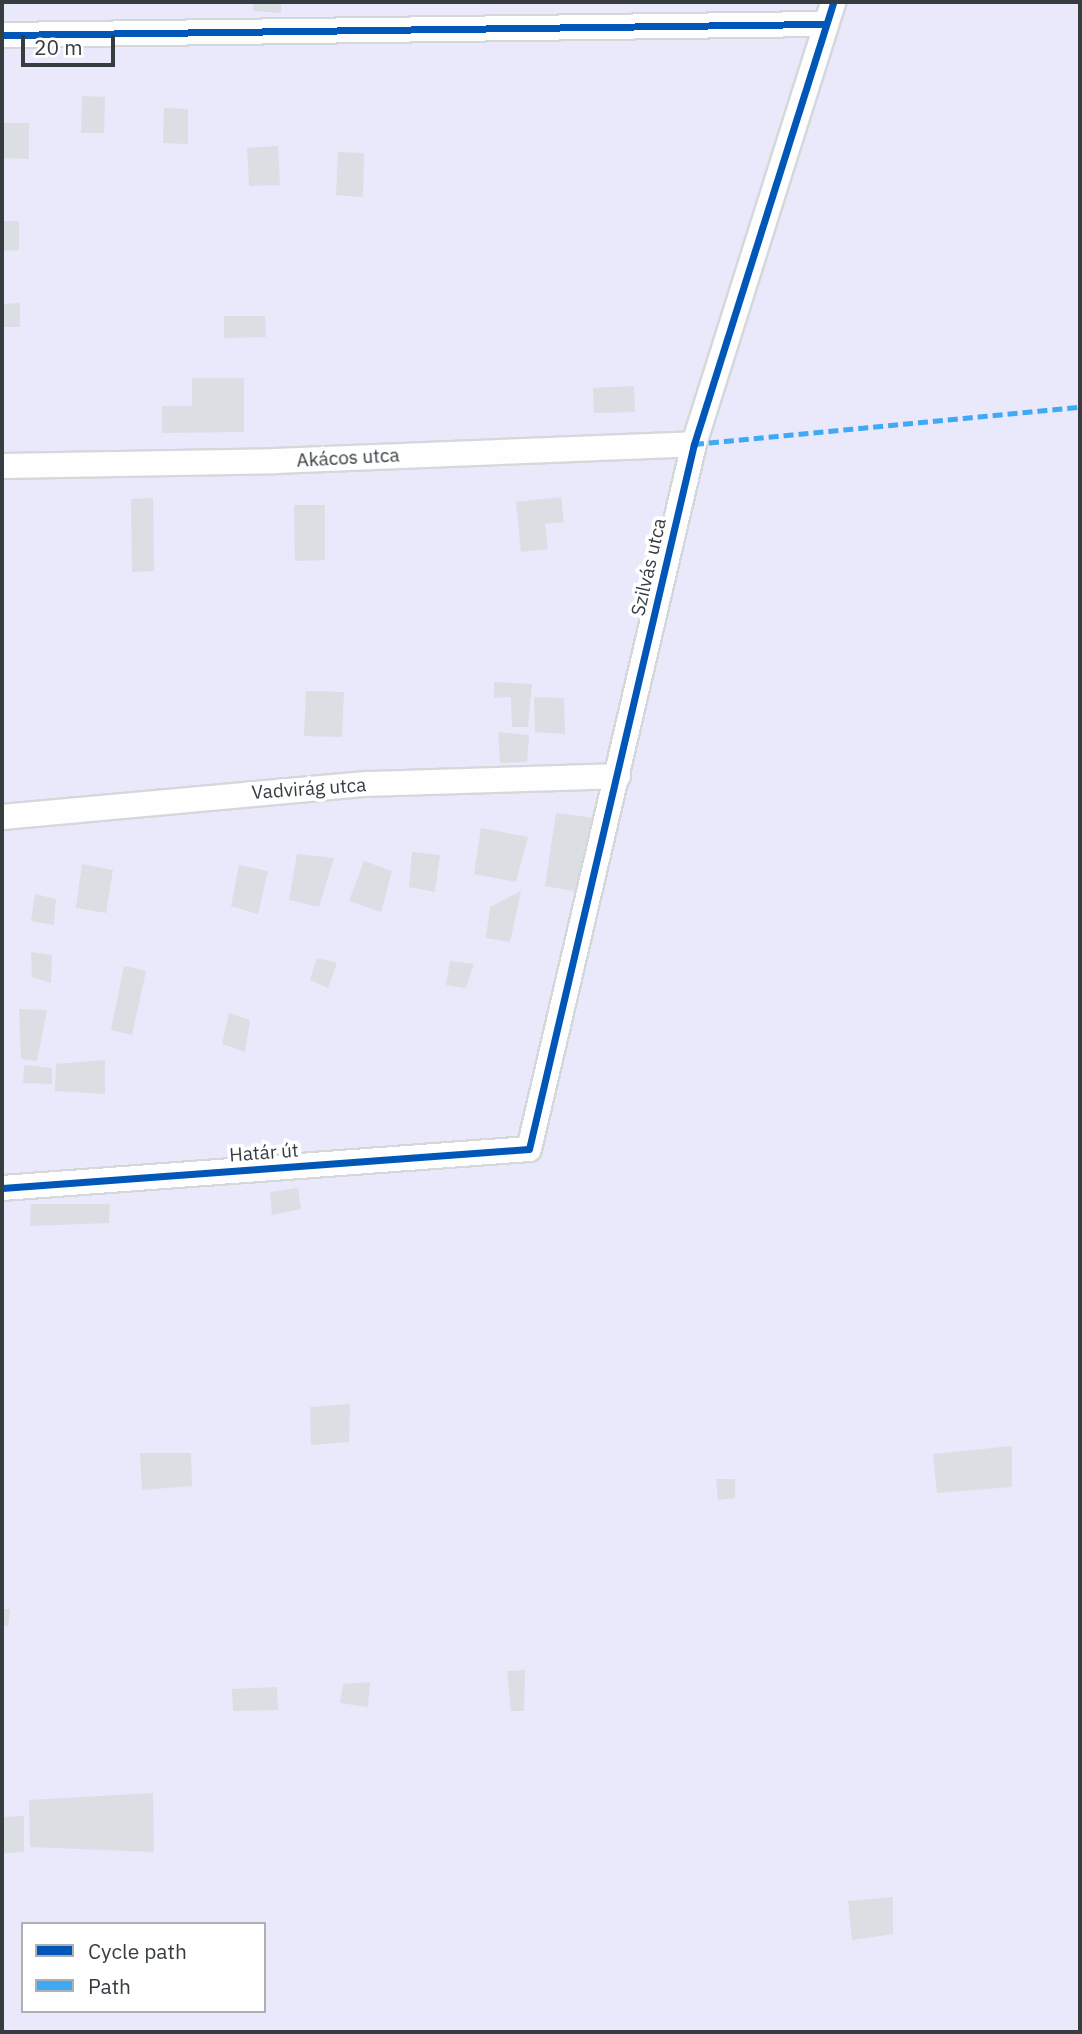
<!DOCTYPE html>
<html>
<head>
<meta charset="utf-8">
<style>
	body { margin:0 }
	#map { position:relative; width:1082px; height:2034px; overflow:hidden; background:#f9fbfd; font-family:"IBM Plex Sans",sans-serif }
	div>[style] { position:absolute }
	.green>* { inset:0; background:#e9e9fb }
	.building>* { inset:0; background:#dbdee2 }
	.roads { filter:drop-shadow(2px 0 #d4d8db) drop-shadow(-2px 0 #d4d8db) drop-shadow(0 2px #d4d8db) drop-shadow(0 -2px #d4d8db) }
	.street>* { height:24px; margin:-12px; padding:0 12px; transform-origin:12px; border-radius:12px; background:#fefeff }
	.quiet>* { height:5px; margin-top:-2.5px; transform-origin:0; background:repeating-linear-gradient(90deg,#3fa9f5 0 10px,transparent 0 15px) }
	.cycleway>* { height:7px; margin:-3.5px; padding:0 3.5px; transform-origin:3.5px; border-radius:3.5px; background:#0057b8 }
	span { translate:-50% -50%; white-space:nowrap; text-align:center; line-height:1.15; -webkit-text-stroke:7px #fff; paint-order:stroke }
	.street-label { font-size:19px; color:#353d41 }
	.frame { position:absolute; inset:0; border:4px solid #353d41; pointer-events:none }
	.legend { position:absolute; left:21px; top:1922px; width:245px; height:91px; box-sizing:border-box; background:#fff; border:2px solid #aeb1b3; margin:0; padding:9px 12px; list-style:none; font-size:21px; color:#353d41 }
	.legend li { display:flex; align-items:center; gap:14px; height:35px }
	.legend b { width:35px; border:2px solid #aeb1b3 }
	.scale { position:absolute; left:21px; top:35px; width:94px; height:32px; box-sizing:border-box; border:4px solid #353d41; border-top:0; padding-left:9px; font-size:21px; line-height:24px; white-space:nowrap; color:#353d41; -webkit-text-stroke:5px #fff; paint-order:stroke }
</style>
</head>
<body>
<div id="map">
	<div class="green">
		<div style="clip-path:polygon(evenodd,2px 2px,1080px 2px,1080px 2032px,2px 2032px,2px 2px,23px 1924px,264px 1924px,264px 2011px,23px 2011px,23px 1924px)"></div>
	</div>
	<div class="building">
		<div style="clip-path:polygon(253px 2px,281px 2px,281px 13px,253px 11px)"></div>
		<div style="clip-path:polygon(82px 96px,105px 97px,104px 133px,81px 133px)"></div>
		<div style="clip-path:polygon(164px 108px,188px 109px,188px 144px,163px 143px)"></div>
		<div style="clip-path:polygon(2px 123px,29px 123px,29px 159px,2px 158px)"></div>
		<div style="clip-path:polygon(278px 146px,280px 185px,249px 186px,247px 148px)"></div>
		<div style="clip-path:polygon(338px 152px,364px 153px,363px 197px,336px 195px)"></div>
		<div style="clip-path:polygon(2px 221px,19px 221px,19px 250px,2px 251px)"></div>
		<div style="clip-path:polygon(20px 303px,20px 327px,2px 327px,2px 304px)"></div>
		<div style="clip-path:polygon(224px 316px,265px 316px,266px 337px,224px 338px)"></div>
		<div style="clip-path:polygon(192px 378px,244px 378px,244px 432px,162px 433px,162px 406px,192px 406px)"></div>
		<div style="clip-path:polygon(634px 386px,635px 412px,594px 413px,593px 388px)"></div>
		<div style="clip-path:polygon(561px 497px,564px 522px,545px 524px,548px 549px,521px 552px,516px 502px)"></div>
		<div style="clip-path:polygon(153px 498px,154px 571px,132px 572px,131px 499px)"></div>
		<div style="clip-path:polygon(294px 505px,325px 505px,325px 560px,295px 561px)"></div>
		<div style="clip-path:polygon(494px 682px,532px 684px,528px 727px,512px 727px,511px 697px,494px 698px)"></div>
		<div style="clip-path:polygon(306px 691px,344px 692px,342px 737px,304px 736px)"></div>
		<div style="clip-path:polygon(534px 697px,564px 698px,565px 734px,535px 732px)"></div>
		<div style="clip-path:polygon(498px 732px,529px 735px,527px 762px,500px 763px)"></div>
		<div style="clip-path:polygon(556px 813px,596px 818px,579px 892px,545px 886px)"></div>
		<div style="clip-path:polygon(481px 828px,528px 837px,516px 882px,474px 874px)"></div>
		<div style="clip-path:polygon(412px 852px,440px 855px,435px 892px,409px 887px)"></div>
		<div style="clip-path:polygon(297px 854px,334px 858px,319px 907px,289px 900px)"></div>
		<div style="clip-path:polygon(364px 861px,392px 871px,381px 912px,349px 901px)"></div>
		<div style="clip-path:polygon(82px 864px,113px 870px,106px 913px,76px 908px)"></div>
		<div style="clip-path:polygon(239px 865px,268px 871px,258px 914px,231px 906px)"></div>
		<div style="clip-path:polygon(521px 891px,510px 942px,486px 938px,490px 907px)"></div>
		<div style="clip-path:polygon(35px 894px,56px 899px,54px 925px,31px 921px)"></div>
		<div style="clip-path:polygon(31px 952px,52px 955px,51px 983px,32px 977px)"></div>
		<div style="clip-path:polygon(317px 958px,337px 963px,328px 988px,310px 980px)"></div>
		<div style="clip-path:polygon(450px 961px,474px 964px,466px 988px,446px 985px)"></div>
		<div style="clip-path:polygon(124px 966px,146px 971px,132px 1035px,111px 1030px)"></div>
		<div style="clip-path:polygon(19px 1009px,47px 1010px,37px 1061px,21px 1059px)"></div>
		<div style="clip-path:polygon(229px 1013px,250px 1020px,245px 1052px,222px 1044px)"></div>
		<div style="clip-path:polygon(105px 1060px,105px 1094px,55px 1091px,56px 1064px)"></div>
		<div style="clip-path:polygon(24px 1065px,52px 1068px,52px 1084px,23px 1083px)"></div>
		<div style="clip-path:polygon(298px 1188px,301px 1209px,272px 1215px,270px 1192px)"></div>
		<div style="clip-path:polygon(31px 1204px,110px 1204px,109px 1223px,30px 1226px)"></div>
		<div style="clip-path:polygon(350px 1404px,349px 1442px,311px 1445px,310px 1407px)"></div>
		<div style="clip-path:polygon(1012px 1446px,1012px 1487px,937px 1493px,933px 1454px)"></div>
		<div style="clip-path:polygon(140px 1453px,191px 1453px,192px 1486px,142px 1490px)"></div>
		<div style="clip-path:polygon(716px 1479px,735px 1479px,735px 1498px,718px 1500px)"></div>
		<div style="clip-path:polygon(2px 1609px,10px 1609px,8px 1626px,2px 1626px)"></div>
		<div style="clip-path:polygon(525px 1670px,524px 1711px,511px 1711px,507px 1671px)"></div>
		<div style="clip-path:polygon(370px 1682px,368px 1707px,340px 1703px,343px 1684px)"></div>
		<div style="clip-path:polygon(277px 1687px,278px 1710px,233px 1711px,232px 1689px)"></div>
		<div style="clip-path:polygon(153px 1793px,154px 1852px,30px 1847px,29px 1800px)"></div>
		<div style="clip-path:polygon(24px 1816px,24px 1852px,2px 1853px,2px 1817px)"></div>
		<div style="clip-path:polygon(893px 1897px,893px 1934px,852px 1940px,848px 1901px)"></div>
	</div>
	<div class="roads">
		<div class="street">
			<div style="left:2px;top:35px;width:822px;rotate:-0.77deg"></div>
			<div style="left:2px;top:466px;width:273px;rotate:-1deg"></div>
			<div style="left:275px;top:461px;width:419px;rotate:-2.3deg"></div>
			<div style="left:2px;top:817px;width:367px;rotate:-5.2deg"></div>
			<div style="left:368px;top:784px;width:250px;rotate:-1.8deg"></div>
			<div style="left:2px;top:1188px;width:528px;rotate:-4.23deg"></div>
			<div style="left:529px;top:1149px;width:724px;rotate:-76.83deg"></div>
			<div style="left:694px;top:444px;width:463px;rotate:-72.5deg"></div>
		</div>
	</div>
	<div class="quiet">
		<div style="left:694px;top:444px;width:388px;rotate:-5.5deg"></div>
	</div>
	<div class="cycleway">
		<div style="left:2px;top:35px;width:822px;rotate:-0.77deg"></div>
		<div style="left:2px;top:1188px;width:528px;rotate:-4.23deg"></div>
		<div style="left:529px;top:1149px;width:724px;rotate:-76.83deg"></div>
		<div style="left:694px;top:444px;width:463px;rotate:-72.5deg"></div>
	</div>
	<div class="street-label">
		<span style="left:348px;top:458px;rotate:-3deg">Akácos utca</span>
		<span style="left:649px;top:567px;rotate:-77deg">Szilvás utca</span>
		<span style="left:309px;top:789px;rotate:-4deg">Vadvirág utca</span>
		<span style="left:264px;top:1153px;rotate:-4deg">Határ út</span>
	</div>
	<div class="frame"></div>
	<ul class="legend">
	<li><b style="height:9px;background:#0057b8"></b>Cycle path</li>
	<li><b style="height:9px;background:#3fa9f5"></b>Path</li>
	</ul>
	<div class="scale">20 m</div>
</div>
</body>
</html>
